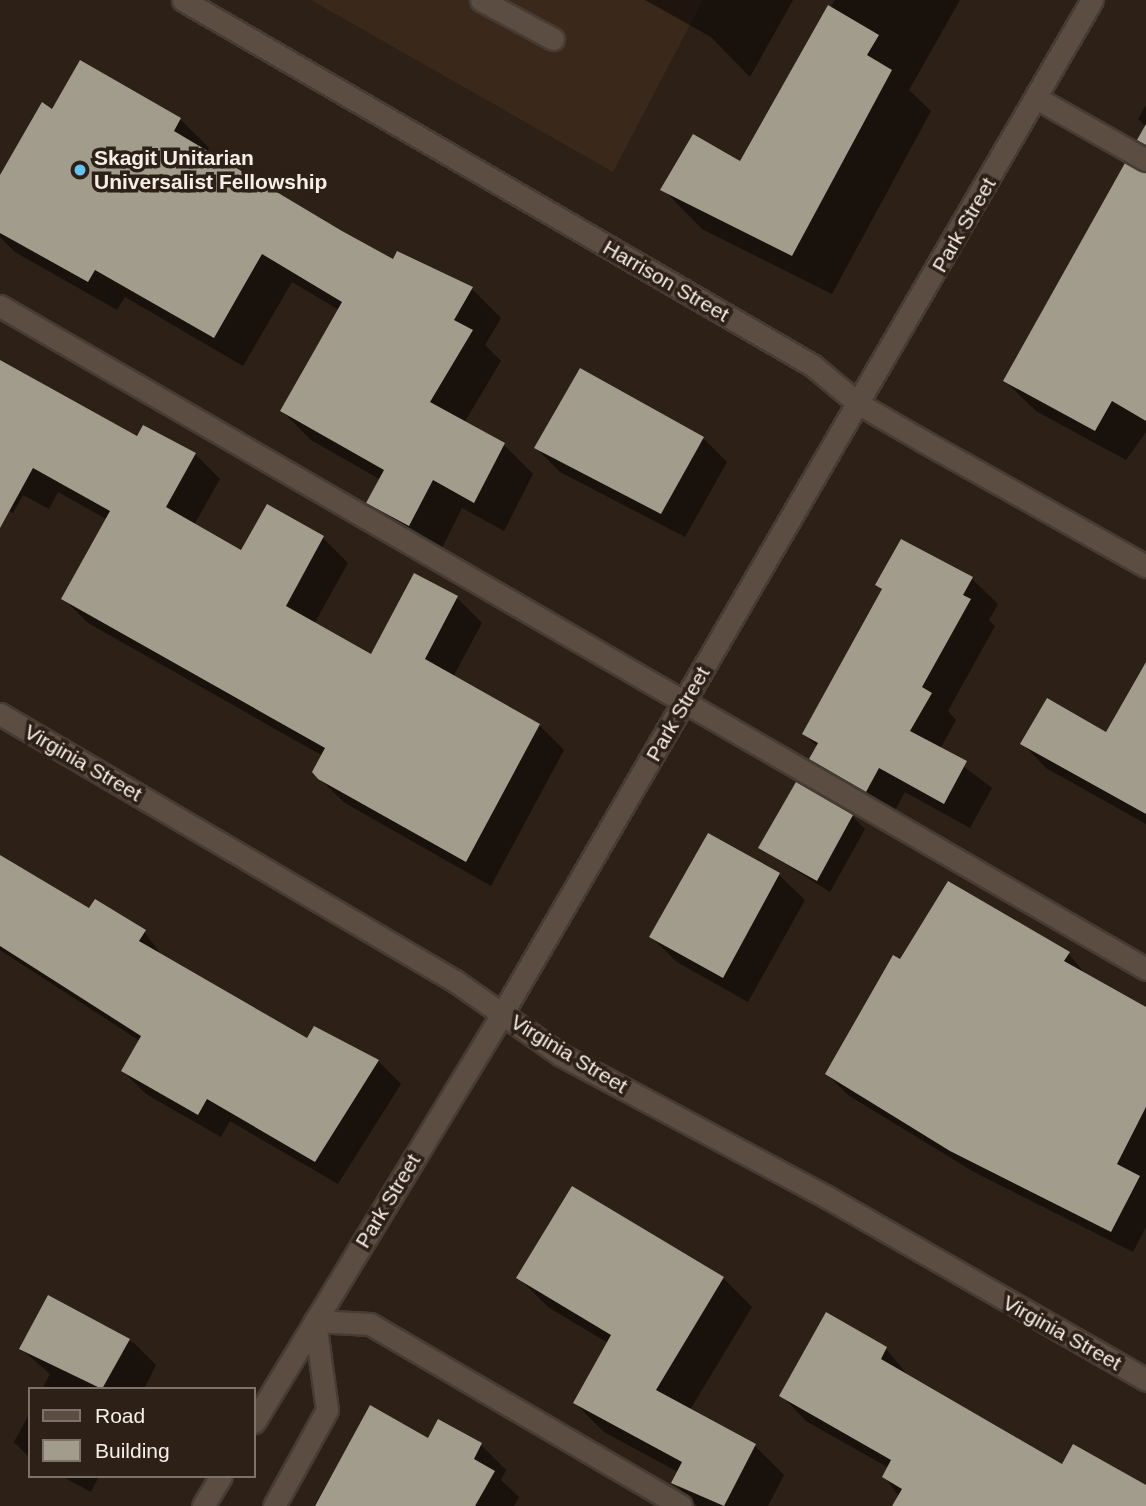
<!DOCTYPE html>
<html>
<head>
<meta charset="utf-8">
<style>
	body { margin:0 }
	#map { position:relative; width:1146px; height:1506px; overflow:hidden; background:#2d2017; font-family:Arial,sans-serif }
	div>[style] { position:absolute }
	.built>* { inset:0; background:#3a281b }
	.shadow>* { inset:0; background:#0007 }
	.building>* { inset:0; background:#a19c8b }
	.roads { filter:drop-shadow(2px 0 #473c35) drop-shadow(-2px 0 #473c35) drop-shadow(0 2px #473c35) drop-shadow(0 -2px #473c35) }
	.lane>* { height:21px; margin:-10.5px; padding:0 10.5px; transform-origin:10.5px; border-radius:10.5px; background:#5b4d42 }
	.street>* { height:21px; margin:-10.5px; padding:0 10.5px; transform-origin:10.5px; border-radius:10.5px; background:#5b4d42 }
	.dots>* { width:19px; height:19px; translate:-50% -50%; box-sizing:border-box; border:4px solid #2d2017; border-radius:50% }
	span { translate:-50% -50%; white-space:nowrap; text-align:center; line-height:1.15; -webkit-text-stroke:7px #2d2017; paint-order:stroke }
	.poi-label { font-size:21px; color:#f7eee8; font-weight:700 }
	.left { translate:0 -50%; text-align:left }
	.street-label { font-size:21px; color:#f7eee8 }
	.legend { position:absolute; left:28px; top:1387px; width:228px; height:91px; box-sizing:border-box; background:#2d2017; border:2px solid #7e726b; margin:0; padding:9px 12px; list-style:none; font-size:21px; color:#f7eee8 }
	.legend li { display:flex; align-items:center; gap:14px; height:35px }
	.legend b { width:35px; border:2px solid #7e726b }
</style>
</head>
<body>
<div id="map">
	<div class="built">
		<div style="clip-path:polygon(311px 0,703px 0,613px 172px)"></div>
	</div>
	<div class="shadow">
		<div style="clip-path:polygon(645px 0,793px 0,750px 77px,711px 37px)"></div>
		<div style="clip-path:polygon(835px 0,960px 0,909px 90px,931px 111px,832px 294px,702px 229px,663px 189px,740px 163px)"></div>
		<div style="clip-path:polygon(1146px 105px,1146px 127px,1138px 119px)"></div>
		<div style="clip-path:polygon(53px 111px,180px 119px,209px 148px,207px 153px,394px 261px,398px 253px,472px 289px,501px 318px,485px 345px,501px 361px,464px 423px,504px 445px,533px 474px,504px 531px,462px 508px,439px 554px,398px 532px,369px 503px,381px 480px,311px 440px,282px 411px,339px 310px,292px 282px,243px 366px,125px 297px,117px 310px,15px 252px,0 237px,0 199px)"></div>
		<div style="clip-path:polygon(1146px 175px,1146px 432px,1126px 460px,1036px 411px,1005px 381px)"></div>
		<div style="clip-path:polygon(0 362px,138px 438px,195px 454px,220px 479px,194px 525px,242px 552px,267px 507px,323px 538px,348px 563px,314px 624px,372px 656px,415px 575px,457px 598px,482px 623px,453px 677px,539px 725px,564px 750px,491px 886px,345px 803px,319px 778px,323px 756px,88px 623px,63px 598px,108px 520px,58px 492px,49px 509px,23px 495px,13px 513px,0 506px)"></div>
		<div style="clip-path:polygon(703px 438px,727px 462px,685px 537px,560px 472px,536px 448px)"></div>
		<div style="clip-path:polygon(902px 541px,972px 579px,998px 604px,989px 620px,995px 626px,948px 711px,956px 720px,940px 749px,992px 788px,970px 828px,905px 792px,892px 816px,837px 784px,811px 759px,818px 747px,804px 734px,883px 591px,877px 585px)"></div>
		<div style="clip-path:polygon(1146px 686px,1146px 824px,1046px 768px,1023px 744px,1107px 735px)"></div>
		<div style="clip-path:polygon(852px 816px,865px 829px,830px 892px,760px 848px)"></div>
		<div style="clip-path:polygon(708px 836px,779px 875px,805px 900px,748px 1002px,677px 962px,651px 937px)"></div>
		<div style="clip-path:polygon(0 857px,90px 910px,144px 932px,165px 959px,308px 1040px,378px 1061px,401px 1084px,338px 1184px,230px 1121px,221px 1137px,146px 1094px,123px 1071px,140px 1041px,0 950px)"></div>
		<div style="clip-path:polygon(1068px 953px,1088px 977px,1146px 1009px,1146px 1227px,1133px 1252px,974px 1172px,848px 1095px,827px 1074px,901px 961px)"></div>
		<div style="clip-path:polygon(519px 1278px,723px 1278px,752px 1307px,690px 1410px,755px 1446px,784px 1475px,768px 1506px,697px 1506px,673px 1482px,678px 1472px,604px 1432px,575px 1403px,608px 1343px,548px 1307px)"></div>
		<div style="clip-path:polygon(49px 1297px,135px 1344px,156px 1365px,144px 1389px,42px 1389px,50px 1374px,21px 1349px)"></div>
		<div style="clip-path:polygon(827px 1314px,886px 1349px,910px 1378px,1063px 1466px,1146px 1487px,1146px 1506px,906px 1506px,884px 1476px,889px 1468px,806px 1421px,781px 1395px)"></div>
		<div style="clip-path:polygon(371px 1408px,429px 1440px,439px 1421px,481px 1445px,506px 1470px,501px 1480px,519px 1497px,514px 1506px,314px 1506px)"></div>
		<div style="clip-path:polygon(30px 1413px,30px 1458px,14px 1442px)"></div>
		<div style="clip-path:polygon(61px 1476px,99px 1476px,91px 1492px)"></div>
	</div>
	<div class="building">
		<div style="clip-path:polygon(828px 5px,879px 35px,867px 55px,892px 70px,792px 256px,660px 190px,693px 134px,740px 161px)"></div>
		<div style="clip-path:polygon(80px 60px,181px 118px,174px 131px,342px 231px,393px 259px,397px 251px,473px 287px,454px 320px,473px 330px,430px 402px,505px 443px,474px 503px,433px 480px,409px 526px,366px 503px,384px 470px,280px 411px,342px 302px,262px 254px,214px 338px,95px 270px,88px 282px,0 233px,0 175px,42px 102px,52px 109px)"></div>
		<div style="clip-path:polygon(1146px 124px,1146px 145px,1137px 140px)"></div>
		<div style="clip-path:polygon(1125px 163px,1146px 173px,1146px 421px,1112px 401px,1095px 431px,1003px 381px)"></div>
		<div style="clip-path:polygon(0 360px,137px 436px,143px 425px,196px 453px,166px 507px,241px 550px,267px 504px,324px 536px,286px 606px,371px 654px,414px 573px,458px 596px,425px 659px,540px 724px,466px 862px,318px 779px,312px 772px,325px 748px,61px 599px,110px 511px,33px 468px,0 528px)"></div>
		<div style="clip-path:polygon(580px 368px,704px 437px,661px 514px,534px 448px)"></div>
		<div style="clip-path:polygon(901px 539px,973px 577px,963px 595px,971px 599px,922px 687px,932px 693px,910px 731px,967px 761px,944px 804px,879px 768px,866px 792px,809px 759px,818px 743px,802px 734px,882px 589px,875px 585px)"></div>
		<div style="clip-path:polygon(1146px 662px,1146px 814px,1020px 744px,1047px 698px,1106px 732px)"></div>
		<div style="clip-path:polygon(796px 782px,853px 815px,817px 881px,758px 848px)"></div>
		<div style="clip-path:polygon(708px 833px,780px 873px,723px 978px,649px 937px)"></div>
		<div style="clip-path:polygon(0 855px,89px 908px,95px 899px,146px 930px,139px 941px,307px 1038px,314px 1026px,379px 1060px,315px 1162px,207px 1099px,198px 1115px,121px 1071px,141px 1036px,0 946px)"></div>
		<div style="clip-path:polygon(948px 881px,1070px 952px,1064px 961px,1146px 1007px,1146px 1107px,1117px 1164px,1140px 1176px,1111px 1232px,950px 1151px,825px 1074px,893px 955px,900px 959px)"></div>
		<div style="clip-path:polygon(572px 1186px,724px 1277px,656px 1390px,756px 1444px,724px 1506px,671px 1483px,682px 1462px,573px 1403px,611px 1335px,516px 1278px)"></div>
		<div style="clip-path:polygon(48px 1295px,130px 1339px,102px 1389px,19px 1349px)"></div>
		<div style="clip-path:polygon(826px 1312px,887px 1347px,881px 1359px,1062px 1464px,1073px 1444px,1146px 1485px,1146px 1506px,892px 1506px,902px 1489px,882px 1477px,891px 1460px,779px 1396px)"></div>
		<div style="clip-path:polygon(370px 1405px,428px 1438px,438px 1419px,482px 1443px,474px 1459px,495px 1471px,475px 1506px,315px 1506px)"></div>
	</div>
	<div class="roads">
		<div class="lane">
			<div style="left:481px;top:0;width:82px;rotate:28.4deg"></div>
			<div style="left:1038px;top:99px;width:124px;rotate:29.5deg"></div>
			<div style="left:0;top:306px;width:1324px;rotate:30.05deg"></div>
			<div style="left:315px;top:1321px;width:55px;rotate:3.1deg"></div>
			<div style="left:370px;top:1324px;width:360px;rotate:30.3deg"></div>
		</div>
		<div class="street">
			<div style="left:183px;top:0;width:727px;rotate:30.13deg"></div>
			<div style="left:812px;top:365px;width:61px;rotate:39.7deg"></div>
			<div style="left:859px;top:404px;width:74px;rotate:30deg"></div>
			<div style="left:923px;top:441px;width:256px;rotate:29.3deg"></div>
			<div style="left:0;top:714px;width:528px;rotate:30.4deg"></div>
			<div style="left:455px;top:981px;width:129px;rotate:34.9deg"></div>
			<div style="left:561px;top:1055px;width:302px;rotate:28.1deg"></div>
			<div style="left:827px;top:1197px;width:368px;rotate:29.8deg"></div>
			<div style="left:254px;top:1422px;width:477px;rotate:-58.7deg"></div>
			<div style="left:502px;top:1014px;width:1173px;rotate:-59.81deg"></div>
			<div style="left:203px;top:1506px;width:35px;rotate:-59deg"></div>
			<div style="left:274px;top:1506px;width:110px;rotate:-61.1deg"></div>
			<div style="left:327px;top:1410px;width:90px;rotate:-97.7deg"></div>
		</div>
	</div>
	<div class="dots">
		<div style="left:80px;top:170px;background:#65c5ee"></div>
	</div>
	<div class="poi-label">
		<span class="left" style="left:94px;top:170px">Skagit Unitarian<br>Universalist Fellowship</span>
	</div>
	<div class="street-label">
		<span style="left:964px;top:225px;rotate:-60deg">Park Street</span>
		<span style="left:666px;top:281px;rotate:30deg">Harrison Street</span>
		<span style="left:678px;top:714px;rotate:-60deg">Park Street</span>
		<span style="left:83px;top:763px;rotate:30deg">Virginia Street</span>
		<span style="left:569px;top:1054px;rotate:31deg">Virginia Street</span>
		<span style="left:388px;top:1201px;rotate:-59deg">Park Street</span>
		<span style="left:1062px;top:1333px;rotate:29deg">Virginia Street</span>
	</div>
	<ul class="legend">
	<li><b style="height:9px;background:#5b4d42"></b>Road</li>
	<li><b style="height:19px;background:#a19c8b"></b>Building</li>
	</ul>
</div>
</body>
</html>
